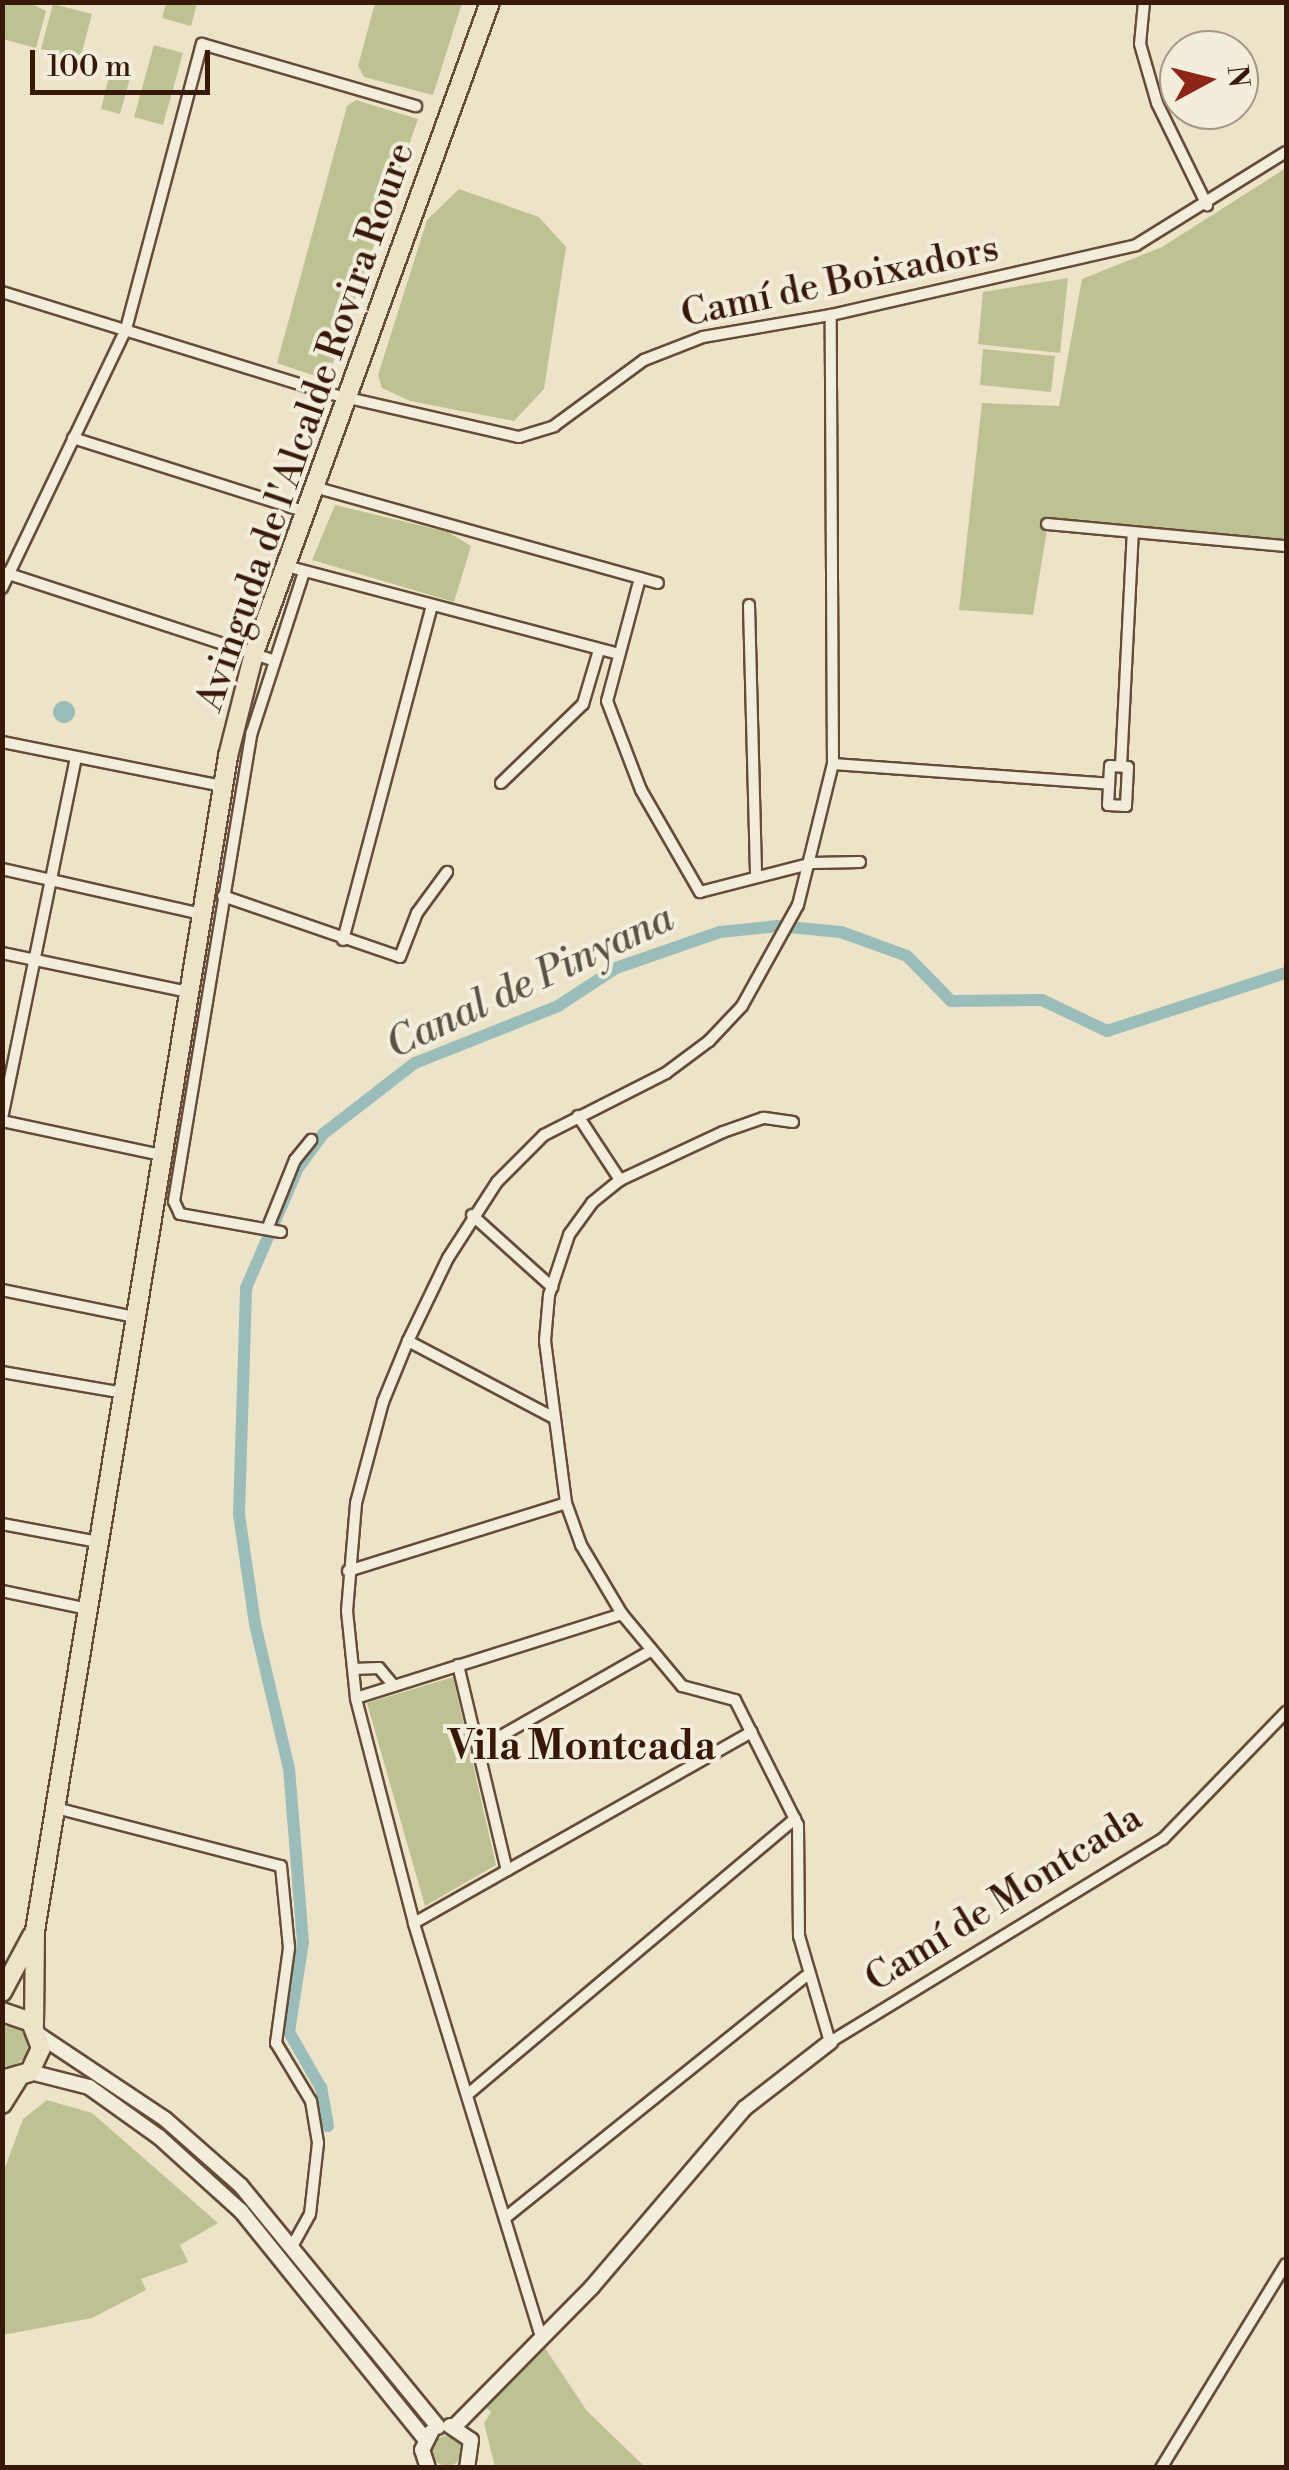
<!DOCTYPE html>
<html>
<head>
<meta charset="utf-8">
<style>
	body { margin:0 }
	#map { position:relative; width:1289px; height:2470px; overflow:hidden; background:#ede3c9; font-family:"Libre Bodoni",serif }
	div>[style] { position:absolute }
	.green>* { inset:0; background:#bec292 }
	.round { border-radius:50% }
	.water>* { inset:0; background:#9abdba }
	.canal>* { height:12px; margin:-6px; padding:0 6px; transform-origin:6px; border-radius:6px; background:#9abdba }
	.roads { filter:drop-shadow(2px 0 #654c38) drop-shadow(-2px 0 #654c38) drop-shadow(0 2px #654c38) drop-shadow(0 -2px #654c38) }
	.minor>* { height:10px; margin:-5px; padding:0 5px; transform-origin:5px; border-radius:5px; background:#f3eddc }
	.tertiary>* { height:14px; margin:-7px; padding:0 7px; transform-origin:7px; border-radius:7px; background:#f3eddc }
	.primary>* { height:18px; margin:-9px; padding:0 9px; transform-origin:9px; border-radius:9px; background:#ede3c9 }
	span { translate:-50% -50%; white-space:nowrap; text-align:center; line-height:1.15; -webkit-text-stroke:8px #f3eddc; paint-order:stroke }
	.street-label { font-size:38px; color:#381908 }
	.water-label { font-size:40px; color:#5a5246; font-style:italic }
	.neighbourhood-label { font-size:40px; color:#381908; font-weight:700 }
	.frame { position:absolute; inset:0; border:5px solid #381908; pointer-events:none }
	.north { position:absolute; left:1159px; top:30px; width:100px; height:100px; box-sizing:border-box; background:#f3eddc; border:2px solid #a89887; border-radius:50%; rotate:83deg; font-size:28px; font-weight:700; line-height:40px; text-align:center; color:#381908 }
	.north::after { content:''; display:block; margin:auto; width:35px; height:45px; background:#8f2418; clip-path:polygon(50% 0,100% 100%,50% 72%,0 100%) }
	.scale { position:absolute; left:30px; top:50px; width:180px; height:45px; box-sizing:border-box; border:5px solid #381908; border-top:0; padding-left:12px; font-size:30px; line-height:35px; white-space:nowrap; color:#381908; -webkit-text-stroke:8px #f3eddc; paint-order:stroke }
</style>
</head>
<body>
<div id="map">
	<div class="green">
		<div style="clip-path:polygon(30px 3px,46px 11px,36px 48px,3px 39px,4px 3px)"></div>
		<div style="clip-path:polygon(166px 3px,197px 3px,191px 26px,162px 18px)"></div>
		<div style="clip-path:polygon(375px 3px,462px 3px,433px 95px,364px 77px,358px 66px)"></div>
		<div style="clip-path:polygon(53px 4px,92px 14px,80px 60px,41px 49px)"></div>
		<div style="clip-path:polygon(154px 45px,183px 53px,163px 125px,134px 117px)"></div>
		<div style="clip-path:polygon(110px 73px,130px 78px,120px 114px,101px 109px)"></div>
		<div style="clip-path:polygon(356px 100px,418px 119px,327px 380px,277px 363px,347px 106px)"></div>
		<div style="clip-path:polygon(1286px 168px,1286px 546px,1048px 524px,1033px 615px,959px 610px,982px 403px,1059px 406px,1082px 279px,1162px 247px)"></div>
		<div style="clip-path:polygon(459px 189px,539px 217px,566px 247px,544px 389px,514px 421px,410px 401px,382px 388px,378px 375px,427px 220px)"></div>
		<div style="clip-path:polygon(1068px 278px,1060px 353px,978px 344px,983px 292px)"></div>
		<div style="clip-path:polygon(983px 349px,1055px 356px,1051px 392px,980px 385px)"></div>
		<div style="clip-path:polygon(335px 505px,448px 532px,471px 546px,454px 602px,312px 560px)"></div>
		<div style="clip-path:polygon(453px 1677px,496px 1865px,425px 1906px,367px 1703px)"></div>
		<div style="clip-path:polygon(2px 2026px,18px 2027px,28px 2040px,27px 2056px,14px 2066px,3px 2066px)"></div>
		<div style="clip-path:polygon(47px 2100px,92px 2113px,218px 2223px,180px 2245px,188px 2262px,141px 2279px,146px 2290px,92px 2318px,3px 2335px,3px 2173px,23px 2119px)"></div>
		<div style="clip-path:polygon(543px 2345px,587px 2411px,645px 2467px,495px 2467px,484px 2423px,491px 2412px,484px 2406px)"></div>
		<div class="round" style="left:432px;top:2436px;width:30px;height:30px"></div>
	</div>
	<div class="water">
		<div class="round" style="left:53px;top:701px;width:22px;height:22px"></div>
	</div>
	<div class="canal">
		<div style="left:328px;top:2126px;width:39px;rotate:-100deg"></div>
		<div style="left:321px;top:2088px;width:64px;rotate:-119.7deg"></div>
		<div style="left:289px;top:2032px;width:91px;rotate:-81.2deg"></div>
		<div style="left:303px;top:1942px;width:174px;rotate:-94.6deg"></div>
		<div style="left:289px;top:1769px;width:149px;rotate:-103.2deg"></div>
		<div style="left:255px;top:1624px;width:111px;rotate:-98.3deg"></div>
		<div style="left:239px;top:1514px;width:226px;rotate:-88.2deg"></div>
		<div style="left:246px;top:1288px;width:131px;rotate:-66.6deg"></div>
		<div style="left:298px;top:1168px;width:42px;rotate:-53.7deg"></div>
		<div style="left:323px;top:1134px;width:116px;rotate:-37.7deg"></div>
		<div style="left:415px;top:1063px;width:154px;rotate:-21.7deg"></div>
		<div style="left:558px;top:1006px;width:69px;rotate:-33.2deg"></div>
		<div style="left:616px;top:968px;width:110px;rotate:-19.1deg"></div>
		<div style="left:720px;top:932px;width:58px;rotate:-5.9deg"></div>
		<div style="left:778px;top:926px;width:63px;rotate:5.4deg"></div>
		<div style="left:841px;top:932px;width:70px;rotate:20deg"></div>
		<div style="left:907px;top:956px;width:63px;rotate:45.6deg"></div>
		<div style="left:951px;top:1001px;width:91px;rotate:-0.6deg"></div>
		<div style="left:1042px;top:1000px;width:72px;rotate:25.5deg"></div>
		<div style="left:1107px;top:1031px;width:188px;rotate:-18deg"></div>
	</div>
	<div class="roads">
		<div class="minor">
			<div style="left:1144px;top:2px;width:42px;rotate:95.4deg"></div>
			<div style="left:1140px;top:44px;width:61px;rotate:73.9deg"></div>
			<div style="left:1157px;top:103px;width:114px;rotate:63.9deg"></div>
			<div style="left:2px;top:292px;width:344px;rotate:17.2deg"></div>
			<div style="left:331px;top:394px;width:193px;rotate:12.9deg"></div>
			<div style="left:519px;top:437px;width:37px;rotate:-17deg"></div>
			<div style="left:554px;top:426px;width:112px;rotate:-36.3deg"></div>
			<div style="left:644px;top:360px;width:63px;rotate:-21.3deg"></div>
			<div style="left:703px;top:337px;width:130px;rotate:-9.8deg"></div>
			<div style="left:831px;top:315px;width:313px;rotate:-12.9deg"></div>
			<div style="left:1136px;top:245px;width:176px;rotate:-31.8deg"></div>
			<div style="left:73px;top:438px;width:244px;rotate:17.6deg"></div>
			<div style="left:314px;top:487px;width:357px;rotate:15.6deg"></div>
			<div style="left:1047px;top:524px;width:240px;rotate:5.3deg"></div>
			<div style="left:286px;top:566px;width:340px;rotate:14.8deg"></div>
			<div style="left:3px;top:572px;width:284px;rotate:18.1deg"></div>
			<div style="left:640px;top:578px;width:127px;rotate:105deg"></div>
			<div style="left:607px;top:701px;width:95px;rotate:69.1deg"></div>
			<div style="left:641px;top:790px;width:118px;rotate:60deg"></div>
			<div style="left:700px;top:892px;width:117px;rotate:-14.4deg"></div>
			<div style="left:813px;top:863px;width:47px;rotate:-1.2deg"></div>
			<div style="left:2px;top:588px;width:287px;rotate:-64.4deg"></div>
			<div style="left:126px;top:329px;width:295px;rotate:-75.1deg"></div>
			<div style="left:202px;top:44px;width:223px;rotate:16.2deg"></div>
			<div style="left:749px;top:605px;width:270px;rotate:88.5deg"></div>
			<div style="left:2px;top:742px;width:224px;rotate:11.3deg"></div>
			<div style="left:833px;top:764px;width:277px;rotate:4.1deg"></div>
			<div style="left:1110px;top:766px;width:18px;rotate:3deg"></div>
			<div style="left:1128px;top:767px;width:39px;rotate:93deg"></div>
			<div style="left:1126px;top:806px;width:18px;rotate:-177deg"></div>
			<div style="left:1108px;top:805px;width:39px;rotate:-87deg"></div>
			<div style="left:1121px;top:766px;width:234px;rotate:-87.1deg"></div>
			<div style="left:501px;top:783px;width:114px;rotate:-43.9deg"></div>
			<div style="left:583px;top:704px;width:56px;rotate:-73.5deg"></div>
			<div style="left:2px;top:869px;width:205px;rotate:12.7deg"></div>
			<div style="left:223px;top:896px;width:187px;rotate:19deg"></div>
			<div style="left:400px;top:957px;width:47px;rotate:-68.9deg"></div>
			<div style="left:417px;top:913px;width:51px;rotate:-53.8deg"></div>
			<div style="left:343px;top:940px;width:346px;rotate:-75.1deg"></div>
			<div style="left:2px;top:953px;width:191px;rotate:11.8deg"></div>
			<div style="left:578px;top:1116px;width:77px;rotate:56.7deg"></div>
			<div style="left:2px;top:1118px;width:368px;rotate:-78.4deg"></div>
			<div style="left:2px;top:1121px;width:163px;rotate:12.1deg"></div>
			<div style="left:793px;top:1122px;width:30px;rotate:-172deg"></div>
			<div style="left:763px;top:1118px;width:42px;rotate:160.7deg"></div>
			<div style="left:723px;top:1132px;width:114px;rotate:155deg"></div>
			<div style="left:620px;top:1180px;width:36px;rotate:141deg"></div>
			<div style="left:592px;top:1203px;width:39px;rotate:126deg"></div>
			<div style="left:569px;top:1235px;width:63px;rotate:108.4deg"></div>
			<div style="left:549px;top:1295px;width:46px;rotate:95deg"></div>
			<div style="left:545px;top:1341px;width:163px;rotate:82.6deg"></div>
			<div style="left:566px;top:1503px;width:45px;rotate:70.3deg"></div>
			<div style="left:581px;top:1545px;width:80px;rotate:59.3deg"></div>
			<div style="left:622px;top:1614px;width:94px;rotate:50.2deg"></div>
			<div style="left:682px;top:1686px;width:55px;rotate:14.8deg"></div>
			<div style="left:735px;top:1700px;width:140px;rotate:63.3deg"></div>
			<div style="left:798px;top:1825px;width:111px;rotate:89.5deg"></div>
			<div style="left:799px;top:1936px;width:110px;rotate:73.7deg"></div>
			<div style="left:830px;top:2042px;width:390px;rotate:-31.4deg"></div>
			<div style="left:1163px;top:1839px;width:177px;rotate:-45.9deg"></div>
			<div style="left:472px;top:1215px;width:108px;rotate:42deg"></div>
			<div style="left:268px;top:1227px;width:72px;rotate:-68.1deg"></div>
			<div style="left:295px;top:1160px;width:26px;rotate:-51deg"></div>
			<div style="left:281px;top:1232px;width:103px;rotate:-169.9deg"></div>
			<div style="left:180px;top:1214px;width:14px;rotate:-115deg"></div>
			<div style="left:174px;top:1201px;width:475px;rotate:-80.6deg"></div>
			<div style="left:252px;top:732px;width:168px;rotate:-72deg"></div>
			<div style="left:2px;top:1290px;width:136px;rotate:11.5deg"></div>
			<div style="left:408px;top:1341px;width:165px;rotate:27.8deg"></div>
			<div style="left:2px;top:1372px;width:123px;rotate:9.8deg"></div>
			<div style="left:2px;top:1524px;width:98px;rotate:10.6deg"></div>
			<div style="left:348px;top:1571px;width:228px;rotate:-17.3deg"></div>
			<div style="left:2px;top:1591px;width:88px;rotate:11.8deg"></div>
			<div style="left:458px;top:1665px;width:211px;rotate:76.6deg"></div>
			<div style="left:353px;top:1669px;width:26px;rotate:-2deg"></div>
			<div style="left:379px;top:1668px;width:23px;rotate:50deg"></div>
			<div style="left:356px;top:1698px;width:279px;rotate:-17.5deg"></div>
			<div style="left:478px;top:1749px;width:200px;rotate:-29.6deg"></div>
			<div style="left:56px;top:1808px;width:232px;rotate:14.5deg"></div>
			<div style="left:281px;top:1866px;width:82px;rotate:84.4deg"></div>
			<div style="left:289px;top:1948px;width:96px;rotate:97.8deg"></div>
			<div style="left:276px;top:2043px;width:68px;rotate:58.9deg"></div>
			<div style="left:311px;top:2101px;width:43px;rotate:80.5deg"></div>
			<div style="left:318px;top:2143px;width:71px;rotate:96.4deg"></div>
			<div style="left:310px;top:2214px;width:38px;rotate:119deg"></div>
			<div style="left:414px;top:1923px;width:388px;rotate:-29.5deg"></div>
			<div style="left:467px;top:2095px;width:429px;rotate:-40.1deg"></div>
			<div style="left:505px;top:2218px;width:386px;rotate:-38.8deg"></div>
			<div style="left:542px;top:2340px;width:436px;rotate:-107.1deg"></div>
			<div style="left:414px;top:1923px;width:232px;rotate:-104.5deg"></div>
			<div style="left:356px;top:1698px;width:87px;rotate:-95.9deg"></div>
			<div style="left:347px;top:1611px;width:108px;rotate:-85.2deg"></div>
			<div style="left:356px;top:1503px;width:105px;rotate:-75deg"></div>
			<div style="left:383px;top:1402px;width:66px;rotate:-67.7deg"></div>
			<div style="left:408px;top:1341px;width:92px;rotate:-64.3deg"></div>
			<div style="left:448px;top:1258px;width:90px;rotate:-57.2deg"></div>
			<div style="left:497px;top:1182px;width:66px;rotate:-45deg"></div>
			<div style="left:544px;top:1135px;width:137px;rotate:-26.9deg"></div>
			<div style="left:666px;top:1073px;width:54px;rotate:-36.7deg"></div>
			<div style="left:709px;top:1041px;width:48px;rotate:-46.7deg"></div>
			<div style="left:742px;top:1006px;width:115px;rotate:-61deg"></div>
			<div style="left:798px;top:905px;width:145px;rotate:-76.1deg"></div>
			<div style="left:833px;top:764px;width:449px;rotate:-90.3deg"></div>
			<div style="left:1161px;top:2468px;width:239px;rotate:-58.5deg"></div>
		</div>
		<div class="tertiary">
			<div style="left:39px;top:2035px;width:151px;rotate:33.7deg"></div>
			<div style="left:165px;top:2119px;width:101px;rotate:41.4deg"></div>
			<div style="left:241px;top:2186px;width:311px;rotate:50.7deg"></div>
			<div style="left:30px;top:2072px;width:61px;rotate:14.3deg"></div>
			<div style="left:89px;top:2087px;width:86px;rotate:35.5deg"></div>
			<div style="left:159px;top:2137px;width:110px;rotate:42.1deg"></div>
			<div style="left:241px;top:2211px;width:293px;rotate:51.1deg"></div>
			<div style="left:450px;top:2426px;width:25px;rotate:34deg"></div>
			<div style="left:471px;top:2440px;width:28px;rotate:98deg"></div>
			<div style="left:455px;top:2426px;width:195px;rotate:-45.4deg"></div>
			<div style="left:592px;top:2287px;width:235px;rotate:-49.5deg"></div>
			<div style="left:745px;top:2108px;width:108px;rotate:-37.8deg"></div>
			<div style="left:428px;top:2468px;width:19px;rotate:-108deg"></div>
			<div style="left:422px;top:2450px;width:20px;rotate:-63deg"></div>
		</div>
		<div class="primary">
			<div style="left:2px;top:1992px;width:64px;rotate:-61.8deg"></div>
			<div style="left:2px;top:2012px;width:31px;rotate:19deg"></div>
			<div style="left:31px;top:2022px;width:28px;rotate:69deg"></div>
			<div style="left:41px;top:2048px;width:26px;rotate:115deg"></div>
			<div style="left:30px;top:2072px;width:29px;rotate:164deg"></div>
			<div style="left:34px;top:2025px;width:94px;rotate:-89.4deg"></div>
			<div style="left:35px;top:1931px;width:1191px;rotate:-80.67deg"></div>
			<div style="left:228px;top:756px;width:106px;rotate:-75.8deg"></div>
			<div style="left:254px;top:653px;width:692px;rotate:-70.07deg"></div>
			<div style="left:2px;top:2104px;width:31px;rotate:-58deg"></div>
		</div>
	</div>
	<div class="street-label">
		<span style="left:840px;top:282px;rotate:-12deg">Camí de Boixadors</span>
		<span style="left:306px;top:427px;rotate:-71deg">Avinguda de l'Alcalde Rovira Roure</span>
		<span style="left:1004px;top:1899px;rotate:-32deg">Camí de Montcada</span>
	</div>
	<div class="water-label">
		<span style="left:530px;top:982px;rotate:-25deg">Canal de Pinyana</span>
	</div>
	<div class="neighbourhood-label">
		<span style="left:582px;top:1747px">Vila Montcada</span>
	</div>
	<div class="frame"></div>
	<div class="north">N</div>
	<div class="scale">100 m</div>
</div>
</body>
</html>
